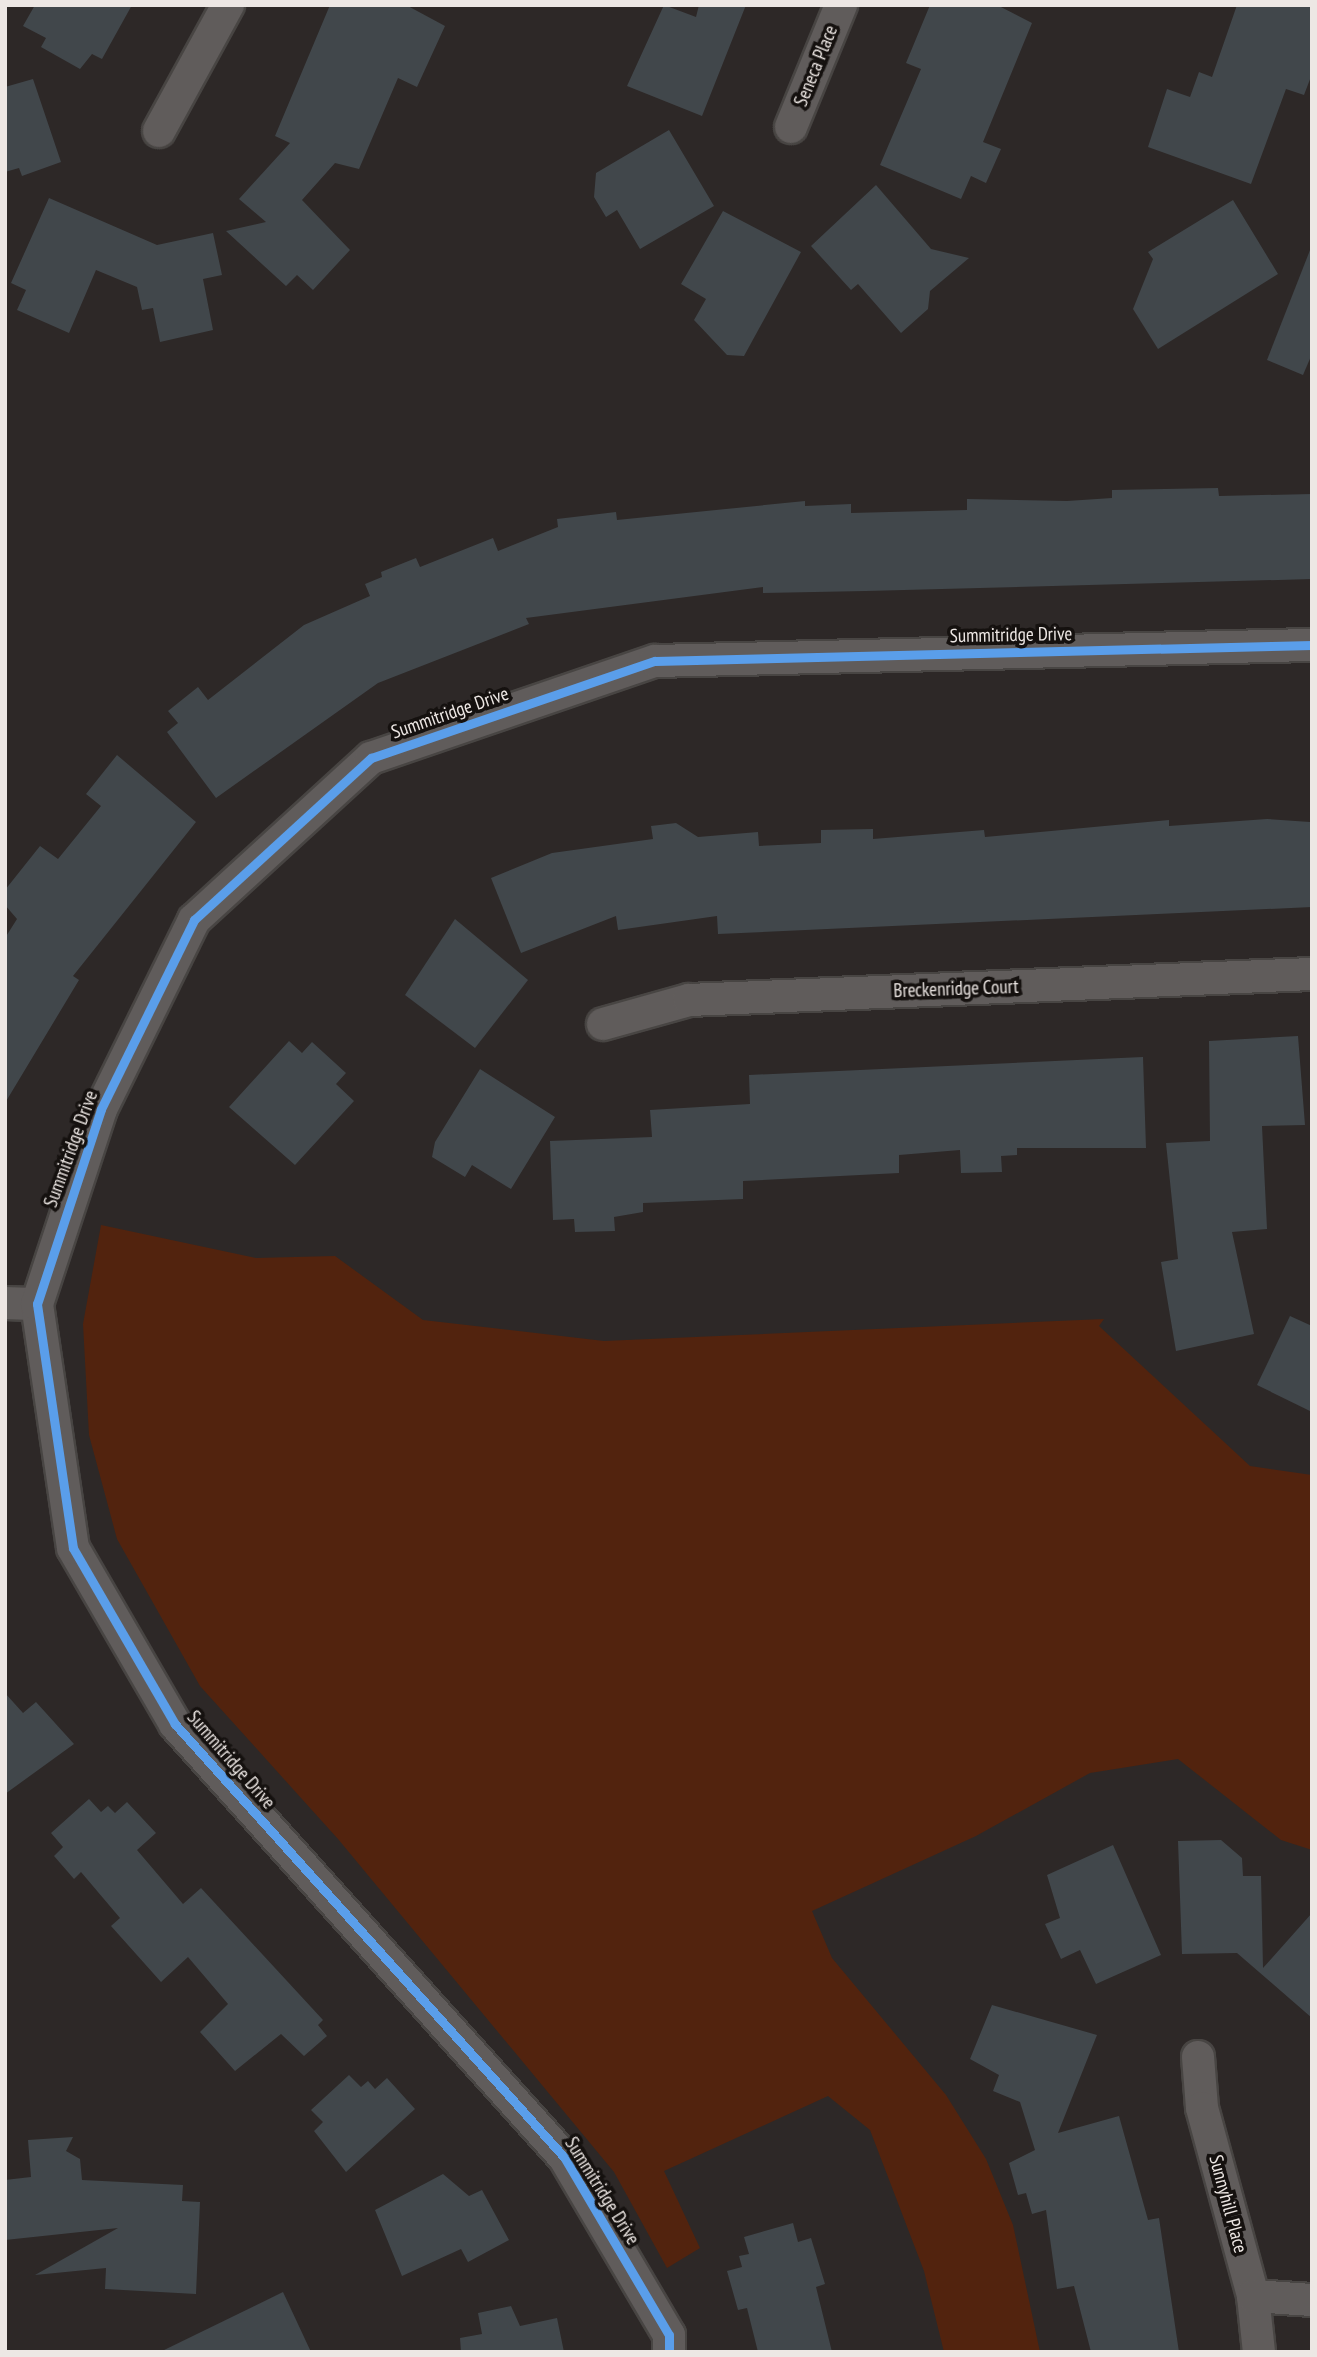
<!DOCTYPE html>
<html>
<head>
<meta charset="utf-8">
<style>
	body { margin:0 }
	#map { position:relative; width:1317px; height:2357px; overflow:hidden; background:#2d2827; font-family:"PT Sans Narrow",sans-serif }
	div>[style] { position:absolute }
	.green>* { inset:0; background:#52230e }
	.building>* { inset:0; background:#41474b }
	.roads { filter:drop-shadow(2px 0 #484543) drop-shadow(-2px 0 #484543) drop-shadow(0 2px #484543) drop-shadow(0 -2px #484543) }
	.minor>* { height:32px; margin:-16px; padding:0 16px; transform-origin:16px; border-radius:16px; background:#605c5b }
	.cycleway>* { height:9px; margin:-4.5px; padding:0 4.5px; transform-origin:4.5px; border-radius:4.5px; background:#5a9eea }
	span { translate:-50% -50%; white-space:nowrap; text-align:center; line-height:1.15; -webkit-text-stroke:7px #15110f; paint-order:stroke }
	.street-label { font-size:19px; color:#ede7e4 }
	.frame { position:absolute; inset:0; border:7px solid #ede7e4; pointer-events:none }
</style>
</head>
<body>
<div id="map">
	<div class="green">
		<div style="clip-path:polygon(101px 1225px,256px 1258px,335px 1256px,423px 1320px,604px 1341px,1104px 1319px,1099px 1326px,1250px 1466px,1312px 1475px,1312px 1850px,1281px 1840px,1178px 1759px,1090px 1773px,976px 1836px,812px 1911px,832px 1958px,946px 2095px,986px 2159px,1013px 2225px,1040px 2352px,944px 2352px,924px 2271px,870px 2130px,828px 2096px,664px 2171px,700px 2248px,667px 2268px,614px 2172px,338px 1839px,200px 1686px,117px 1539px,89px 1435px,83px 1324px)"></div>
	</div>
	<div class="building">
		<div style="clip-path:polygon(35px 5px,132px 5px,102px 59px,92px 54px,80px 69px,41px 47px,46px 38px,23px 26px)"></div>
		<div style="clip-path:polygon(330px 5px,406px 5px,445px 26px,417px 87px,398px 78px,359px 169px,335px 163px,302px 200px,350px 250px,313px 290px,297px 275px,286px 286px,226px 231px,266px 222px,239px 199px,290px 143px,275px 136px)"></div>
		<div style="clip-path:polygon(664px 5px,696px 17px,699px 5px,746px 5px,702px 116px,627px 86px)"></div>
		<div style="clip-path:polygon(930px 5px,997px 5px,1032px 23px,983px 142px,1001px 149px,986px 183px,971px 176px,961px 199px,880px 165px,921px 69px,906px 63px)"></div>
		<div style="clip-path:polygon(1237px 5px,1312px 5px,1312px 74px,1304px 95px,1286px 89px,1251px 184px,1148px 147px,1167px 89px,1190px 97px,1199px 72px,1212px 77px)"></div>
		<div style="clip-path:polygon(33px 79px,61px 162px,22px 176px,19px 168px,5px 172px,5px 87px)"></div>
		<div style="clip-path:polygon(669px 130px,714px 206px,640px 249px,617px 210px,606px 217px,594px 197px,596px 173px)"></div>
		<div style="clip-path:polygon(876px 185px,931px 249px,969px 258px,930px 291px,928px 309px,901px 333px,858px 284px,851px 290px,811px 246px)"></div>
		<div style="clip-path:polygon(49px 198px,157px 245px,213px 233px,222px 275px,203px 279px,213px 330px,160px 342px,153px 308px,142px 310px,137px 287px,96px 270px,69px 333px,17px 310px,26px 290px,11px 283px)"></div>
		<div style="clip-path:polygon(1233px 200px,1278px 274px,1158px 349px,1133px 309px,1153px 259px,1148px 252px)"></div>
		<div style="clip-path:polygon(723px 211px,801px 252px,744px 356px,727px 355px,694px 320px,706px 299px,681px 284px)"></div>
		<div style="clip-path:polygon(1312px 245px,1312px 354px,1303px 375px,1267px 360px)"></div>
		<div style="clip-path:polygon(1218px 488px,1219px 496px,1312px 494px,1312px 579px,866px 591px,763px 593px,763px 587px,526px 618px,529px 624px,378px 683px,216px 798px,167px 732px,178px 723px,168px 711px,198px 687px,208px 700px,304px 625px,370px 596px,365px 584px,382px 577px,381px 572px,416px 558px,420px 567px,493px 538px,498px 551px,558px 527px,557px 519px,616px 512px,617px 520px,805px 501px,805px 506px,851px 504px,851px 513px,967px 510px,967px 499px,1067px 501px,1112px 498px,1112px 490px)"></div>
		<div style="clip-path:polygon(117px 755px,196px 822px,73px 976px,79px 980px,5px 1103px,5px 938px,17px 919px,5px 905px,5px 890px,40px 846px,58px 859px,101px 806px,86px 794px)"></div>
		<div style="clip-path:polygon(1267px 819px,1310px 822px,1312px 907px,718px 934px,717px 916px,618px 930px,616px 916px,521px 953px,491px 878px,552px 853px,653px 839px,651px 826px,676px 823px,698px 837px,758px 832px,759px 846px,821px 843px,821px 830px,873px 829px,873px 839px,984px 830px,985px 837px,1169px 820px,1169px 826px)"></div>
		<div style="clip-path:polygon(455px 919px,528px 980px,475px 1048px,405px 995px)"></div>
		<div style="clip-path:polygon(1298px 1036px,1305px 1125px,1262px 1126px,1267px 1229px,1232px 1232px,1254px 1334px,1176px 1351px,1161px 1262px,1178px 1259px,1166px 1143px,1210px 1141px,1209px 1041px)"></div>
		<div style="clip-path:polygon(289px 1041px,302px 1053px,312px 1042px,346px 1073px,336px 1084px,354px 1101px,295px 1165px,229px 1107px)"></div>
		<div style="clip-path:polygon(1143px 1057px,1146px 1148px,1017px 1148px,1017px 1155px,1001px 1156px,1002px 1172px,961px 1173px,960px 1150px,899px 1155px,899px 1173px,743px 1181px,743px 1199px,643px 1203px,643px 1212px,614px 1217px,615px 1231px,575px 1232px,574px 1219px,553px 1220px,550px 1141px,652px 1137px,650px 1110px,750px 1104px,749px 1075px)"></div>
		<div style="clip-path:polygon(480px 1069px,555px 1117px,511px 1189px,472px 1165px,465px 1177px,432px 1157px,435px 1142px)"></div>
		<div style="clip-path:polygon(1290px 1316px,1312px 1326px,1312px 1412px,1257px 1385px)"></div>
		<div style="clip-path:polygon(5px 1693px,23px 1713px,36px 1702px,74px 1744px,5px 1794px)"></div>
		<div style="clip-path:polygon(89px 1799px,101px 1812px,108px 1806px,115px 1813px,127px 1802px,156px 1833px,137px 1850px,183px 1904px,201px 1888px,323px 2020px,318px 2025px,327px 2036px,304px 2056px,281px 2034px,235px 2071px,200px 2032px,228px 2004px,188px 1957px,161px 1982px,111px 1926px,120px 1918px,81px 1872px,74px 1879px,54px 1856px,63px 1847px,51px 1833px)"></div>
		<div style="clip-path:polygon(1221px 1840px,1242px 1858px,1243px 1876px,1261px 1876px,1263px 1968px,1312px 1913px,1312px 2018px,1237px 1953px,1182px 1954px,1178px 1841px)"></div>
		<div style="clip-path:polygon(1113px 1845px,1161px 1955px,1096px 1984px,1080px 1950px,1061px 1959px,1045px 1924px,1060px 1918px,1047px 1875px)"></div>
		<div style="clip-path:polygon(992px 2005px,1097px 2035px,1058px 2133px,1119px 2116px,1148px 2220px,1159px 2218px,1179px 2352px,1091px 2352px,1074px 2286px,1057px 2289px,1046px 2210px,1032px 2214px,1026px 2193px,1018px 2195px,1009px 2163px,1035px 2150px,1020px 2102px,993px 2091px,999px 2075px,970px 2059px)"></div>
		<div style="clip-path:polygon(349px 2075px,361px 2087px,368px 2081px,375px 2089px,387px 2078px,415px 2109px,346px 2172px,314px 2131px,323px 2122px,311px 2110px)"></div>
		<div style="clip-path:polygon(73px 2137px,66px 2151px,80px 2159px,82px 2180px,183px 2185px,182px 2201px,200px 2202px,196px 2294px,105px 2289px,106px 2268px,35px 2275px,118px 2228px,5px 2240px,5px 2180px,31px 2177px,28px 2140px)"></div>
		<div style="clip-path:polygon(443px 2174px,469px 2196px,482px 2190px,509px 2240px,468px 2262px,461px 2249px,402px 2276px,375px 2210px)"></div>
		<div style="clip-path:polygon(793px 2223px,798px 2242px,811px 2238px,825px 2284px,816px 2287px,832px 2352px,758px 2352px,747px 2308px,738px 2310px,727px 2271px,742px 2267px,739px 2256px,749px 2254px,744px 2237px)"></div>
		<div style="clip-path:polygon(283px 2292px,311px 2352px,160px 2352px)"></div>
		<div style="clip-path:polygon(511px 2306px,520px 2326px,557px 2318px,564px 2352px,461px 2352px,460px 2338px,482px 2334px,478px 2313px)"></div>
	</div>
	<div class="roads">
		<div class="minor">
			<div style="left:791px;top:127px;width:132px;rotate:-67.7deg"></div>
			<div style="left:159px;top:131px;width:144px;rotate:-61.3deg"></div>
			<div style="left:603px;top:1024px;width:89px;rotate:-15.6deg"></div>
			<div style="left:689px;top:1000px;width:624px;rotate:-2.39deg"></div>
			<div style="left:5px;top:1303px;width:32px;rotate:2deg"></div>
			<div style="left:1198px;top:2057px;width:51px;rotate:85.5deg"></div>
			<div style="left:1202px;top:2108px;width:195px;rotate:74.8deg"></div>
			<div style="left:1253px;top:2296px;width:56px;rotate:83.9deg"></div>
			<div style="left:1253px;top:2296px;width:59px;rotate:3.9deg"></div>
			<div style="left:669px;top:2352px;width:17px;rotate:-90deg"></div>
			<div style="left:669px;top:2335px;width:207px;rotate:-120.5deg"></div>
			<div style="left:564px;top:2157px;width:582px;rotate:-131.94deg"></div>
			<div style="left:175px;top:1724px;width:203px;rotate:-120.1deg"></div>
			<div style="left:73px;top:1548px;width:247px;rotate:-98.4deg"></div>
			<div style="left:37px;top:1304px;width:205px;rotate:-71.8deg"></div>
			<div style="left:101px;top:1109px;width:211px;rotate:-63.8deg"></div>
			<div style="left:194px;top:920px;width:240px;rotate:-42.5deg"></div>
			<div style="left:371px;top:758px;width:300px;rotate:-18.9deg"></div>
			<div style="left:655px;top:661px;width:657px;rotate:-1.4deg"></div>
		</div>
	</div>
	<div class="cycleway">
		<div style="left:669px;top:2352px;width:17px;rotate:-90deg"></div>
		<div style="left:669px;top:2335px;width:207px;rotate:-120.5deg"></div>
		<div style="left:564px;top:2157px;width:582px;rotate:-131.94deg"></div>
		<div style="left:175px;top:1724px;width:203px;rotate:-120.1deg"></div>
		<div style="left:73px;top:1548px;width:247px;rotate:-98.4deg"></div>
		<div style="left:37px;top:1304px;width:205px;rotate:-71.8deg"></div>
		<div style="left:101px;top:1109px;width:211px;rotate:-63.8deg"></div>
		<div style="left:194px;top:920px;width:240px;rotate:-42.5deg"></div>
		<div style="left:371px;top:758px;width:300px;rotate:-18.9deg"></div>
		<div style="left:655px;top:661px;width:657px;rotate:-1.4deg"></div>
	</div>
	<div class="street-label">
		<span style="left:816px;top:66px;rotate:-68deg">Seneca Place</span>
		<span style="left:1011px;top:635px;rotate:-1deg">Summitridge Drive</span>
		<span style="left:450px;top:713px;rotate:-19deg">Summitridge Drive</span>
		<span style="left:956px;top:989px;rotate:-2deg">Breckenridge Court</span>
		<span style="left:71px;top:1149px;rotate:-70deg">Summitridge Drive</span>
		<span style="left:231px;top:1760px;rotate:49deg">Summitridge Drive</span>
		<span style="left:602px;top:2191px;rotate:58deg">Summitridge Drive</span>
		<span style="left:1228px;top:2204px;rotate:75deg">Sunnyhill Place</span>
	</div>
	<div class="frame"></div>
</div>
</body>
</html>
